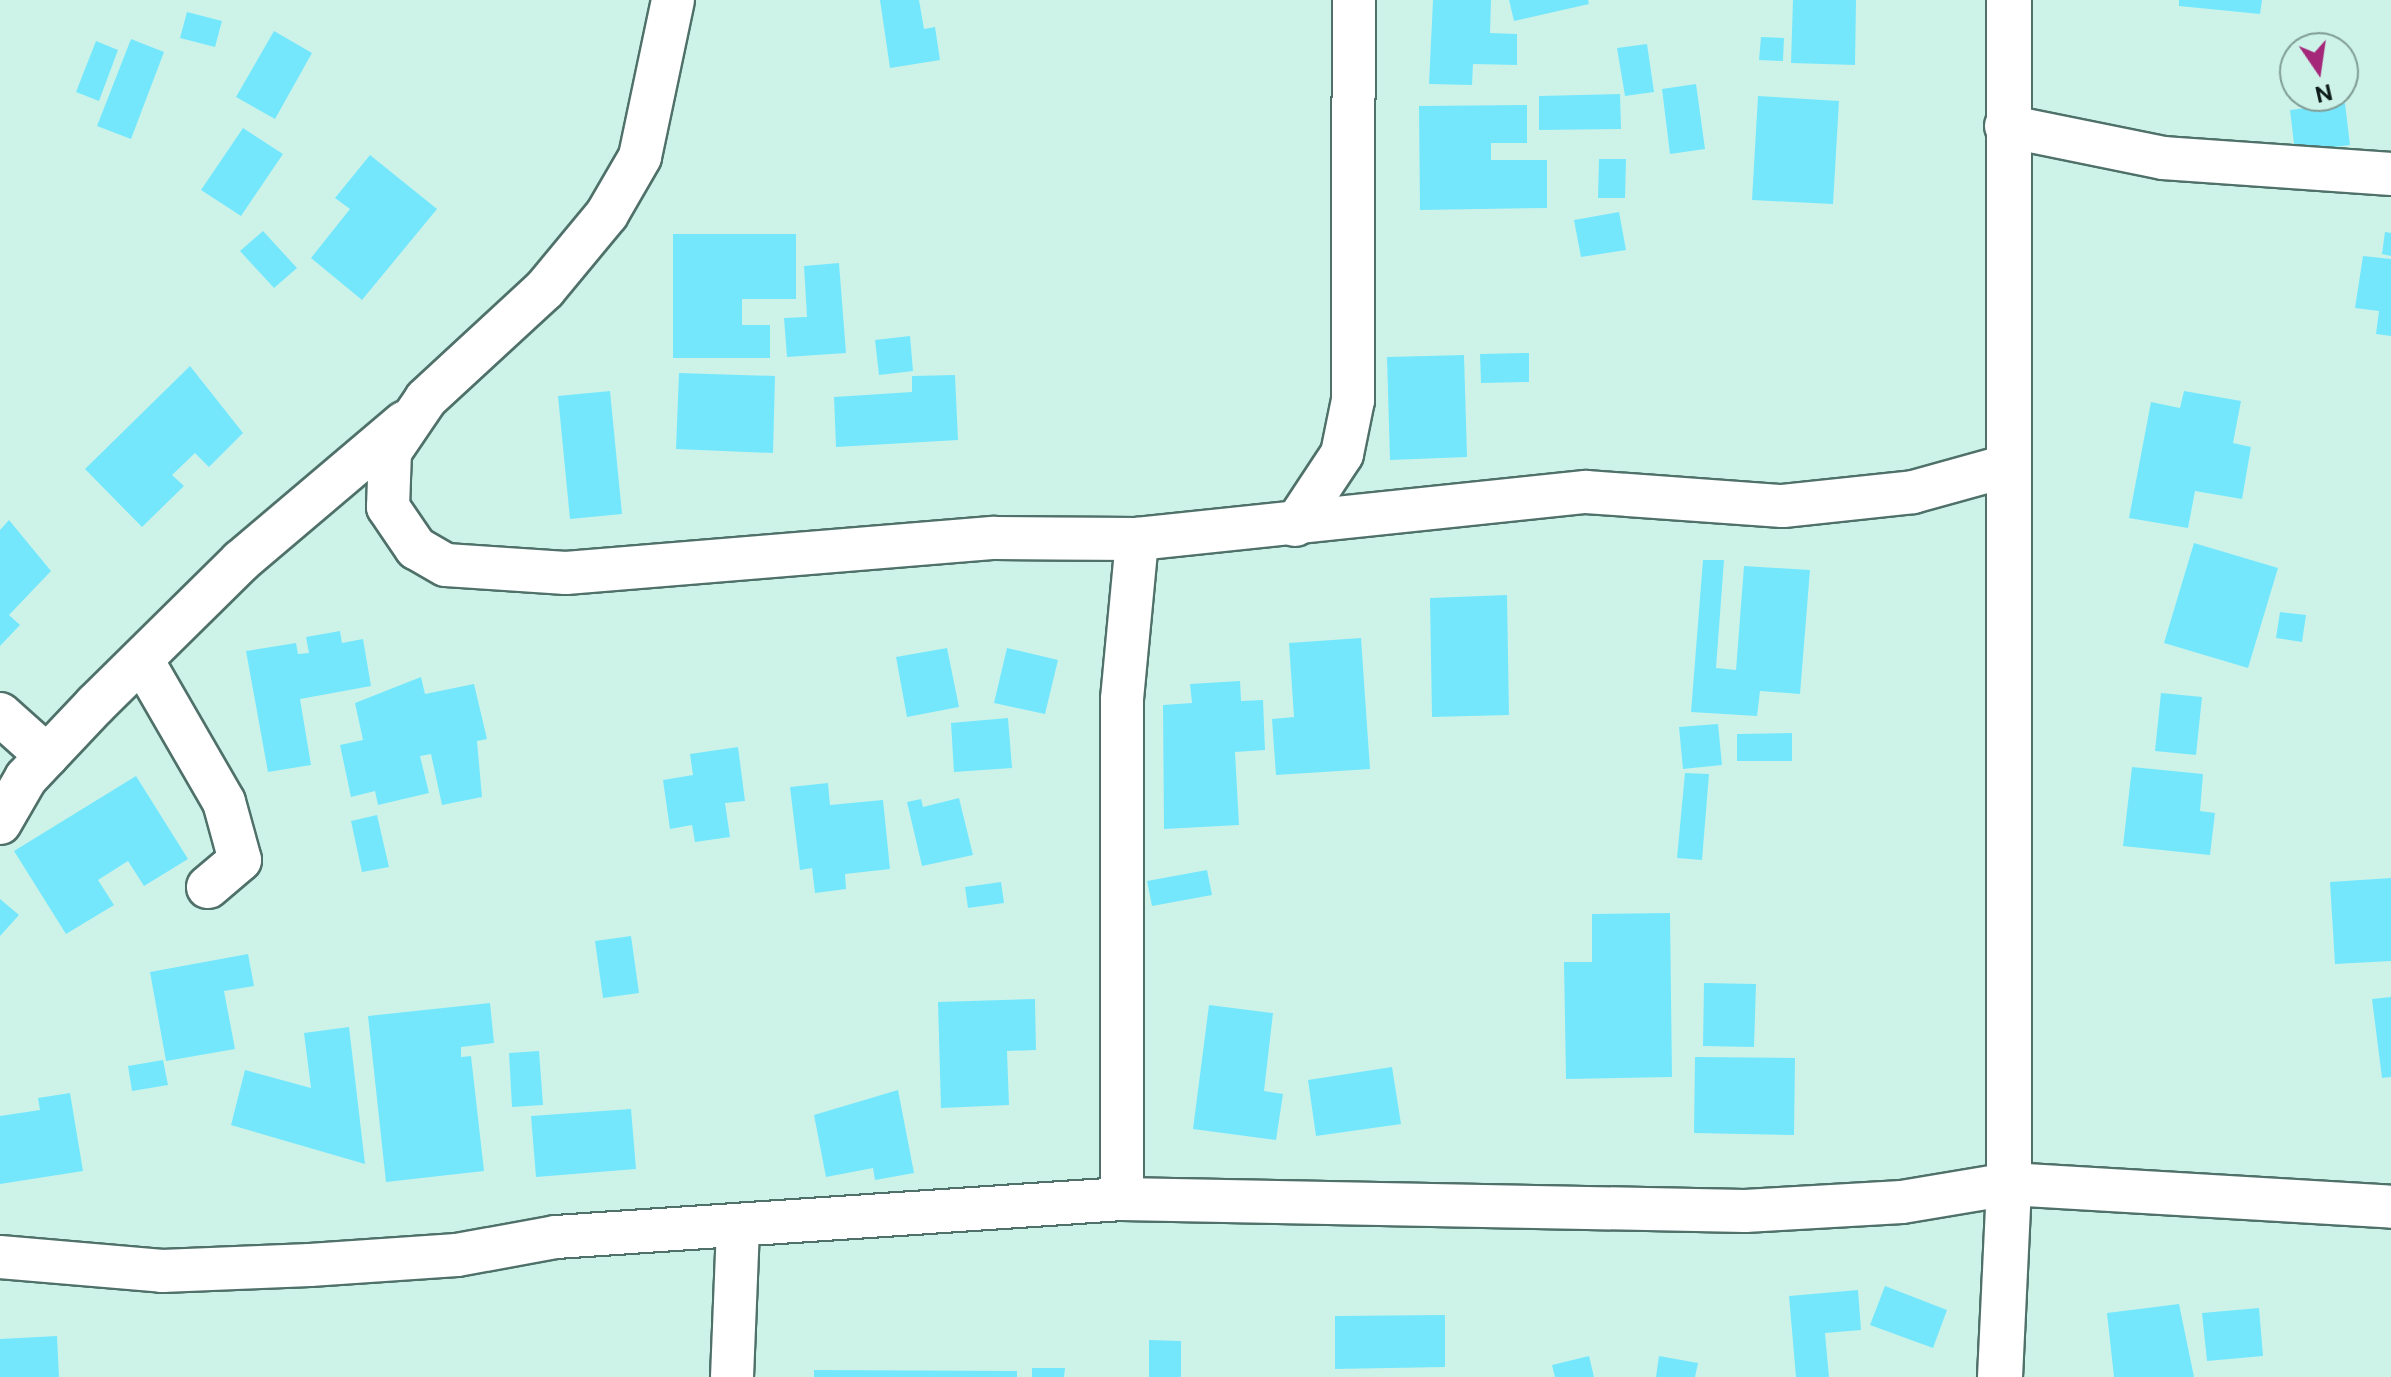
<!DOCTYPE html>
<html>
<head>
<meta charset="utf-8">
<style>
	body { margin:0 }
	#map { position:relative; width:2391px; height:1377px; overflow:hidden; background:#cdf3e9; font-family:"Public Sans",sans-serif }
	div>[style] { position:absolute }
	.building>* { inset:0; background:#75e7fd }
	.roads { filter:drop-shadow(2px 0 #4f7169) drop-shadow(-2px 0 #4f7169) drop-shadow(0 2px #4f7169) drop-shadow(0 -2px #4f7169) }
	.minor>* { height:42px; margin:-21px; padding:0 21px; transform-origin:21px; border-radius:21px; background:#fff }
	.tertiary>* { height:44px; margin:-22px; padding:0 22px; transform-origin:22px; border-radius:22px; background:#fff }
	span { translate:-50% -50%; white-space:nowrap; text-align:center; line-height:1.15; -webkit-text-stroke:7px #cdf3e9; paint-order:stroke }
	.north { position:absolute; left:2279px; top:32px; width:80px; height:80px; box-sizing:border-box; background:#cdf3e9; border:2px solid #809d95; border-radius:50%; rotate:167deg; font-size:22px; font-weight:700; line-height:32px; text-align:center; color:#0d1b18 }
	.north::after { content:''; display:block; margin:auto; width:28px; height:36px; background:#a42779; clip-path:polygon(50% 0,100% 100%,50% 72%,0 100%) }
</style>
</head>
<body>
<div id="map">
	<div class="building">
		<div style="clip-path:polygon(880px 0,919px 0,924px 29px,935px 27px,940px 60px,890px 68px)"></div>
		<div style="clip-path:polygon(1433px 0,1491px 0,1490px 33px,1517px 34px,1517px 65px,1473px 64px,1472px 85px,1429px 84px)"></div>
		<div style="clip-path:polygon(1509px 0,1588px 0,1589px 4px,1514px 21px)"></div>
		<div style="clip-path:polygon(1793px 0,1856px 0,1855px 65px,1791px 63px)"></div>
		<div style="clip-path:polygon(2179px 0,2262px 0,2260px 14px,2179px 6px)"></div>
		<div style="clip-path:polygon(187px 12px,222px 21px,215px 47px,180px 38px)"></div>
		<div style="clip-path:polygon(274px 31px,312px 53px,275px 119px,236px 97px)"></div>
		<div style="clip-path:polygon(1761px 37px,1784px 38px,1783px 61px,1759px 60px)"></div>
		<div style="clip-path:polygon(131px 39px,164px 52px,131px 139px,97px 126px)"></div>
		<div style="clip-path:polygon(96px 41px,118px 50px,99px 101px,76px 92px)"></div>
		<div style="clip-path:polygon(1647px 44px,1654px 92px,1625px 96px,1617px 48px)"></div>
		<div style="clip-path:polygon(1696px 84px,1705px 149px,1670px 154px,1662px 89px)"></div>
		<div style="clip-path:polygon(1620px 94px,1621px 129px,1539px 130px,1539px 96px)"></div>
		<div style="clip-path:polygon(1758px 96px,1839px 101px,1833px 204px,1752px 200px)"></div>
		<div style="clip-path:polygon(2345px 103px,2350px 145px,2295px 152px,2290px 110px)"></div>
		<div style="clip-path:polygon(1527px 105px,1527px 143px,1491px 143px,1491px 160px,1547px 160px,1547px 208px,1420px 210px,1419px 106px)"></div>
		<div style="clip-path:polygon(243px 128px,283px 154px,241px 216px,201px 190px)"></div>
		<div style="clip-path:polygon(370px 155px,437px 209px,362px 300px,311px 258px,350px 209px,335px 198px)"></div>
		<div style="clip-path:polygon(1599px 159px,1626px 159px,1625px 198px,1598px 198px)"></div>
		<div style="clip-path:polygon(1619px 212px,1626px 250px,1581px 257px,1574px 220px)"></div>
		<div style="clip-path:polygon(263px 231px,297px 268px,274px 288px,240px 251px)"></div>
		<div style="clip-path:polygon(2385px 232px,2391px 233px,2391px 256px,2382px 254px)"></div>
		<div style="clip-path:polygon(673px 234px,796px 234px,796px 299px,742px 299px,742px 325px,770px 325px,770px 358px,673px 358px)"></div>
		<div style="clip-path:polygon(2363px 256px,2391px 259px,2391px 336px,2376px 334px,2379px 311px,2355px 308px)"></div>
		<div style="clip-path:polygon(839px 263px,846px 353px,787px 357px,784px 318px,807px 317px,804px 266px)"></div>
		<div style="clip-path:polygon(910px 336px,913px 371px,879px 375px,875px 340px)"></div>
		<div style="clip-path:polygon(1529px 353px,1529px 382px,1481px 383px,1480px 354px)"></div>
		<div style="clip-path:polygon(1464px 355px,1467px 457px,1390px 460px,1387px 357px)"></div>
		<div style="clip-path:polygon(190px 366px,243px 433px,209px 467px,195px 453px,172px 475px,184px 486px,142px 527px,85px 469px)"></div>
		<div style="clip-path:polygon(679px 373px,775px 376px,773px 453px,676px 449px)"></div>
		<div style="clip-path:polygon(955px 375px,958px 440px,836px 447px,834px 397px,912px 392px,912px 376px)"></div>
		<div style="clip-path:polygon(610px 391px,622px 514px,570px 519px,558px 396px)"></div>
		<div style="clip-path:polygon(2184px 391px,2241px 401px,2233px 443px,2251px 447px,2242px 499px,2195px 491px,2188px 528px,2129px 518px,2151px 402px,2180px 408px)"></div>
		<div style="clip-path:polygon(9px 520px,51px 571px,9px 615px,20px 625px,0 646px,0 530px)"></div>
		<div style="clip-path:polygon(2194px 543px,2278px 568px,2248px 668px,2164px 643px)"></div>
		<div style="clip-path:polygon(1703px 560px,1724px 560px,1716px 668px,1736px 670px,1744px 566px,1810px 570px,1800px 694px,1760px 691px,1757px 716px,1691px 712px)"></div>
		<div style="clip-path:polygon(1507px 595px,1509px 715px,1432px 717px,1430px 598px)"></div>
		<div style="clip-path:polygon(2280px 612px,2306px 615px,2302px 642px,2276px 638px)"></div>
		<div style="clip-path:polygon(340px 631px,342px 643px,363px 639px,371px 686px,300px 699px,311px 765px,268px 772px,246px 651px,296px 643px,298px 654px,309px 653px,306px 637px)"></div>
		<div style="clip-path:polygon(1361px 638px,1370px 769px,1276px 775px,1272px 719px,1294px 717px,1289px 643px)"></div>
		<div style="clip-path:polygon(947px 648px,959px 707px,907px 717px,896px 657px)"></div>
		<div style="clip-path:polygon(1007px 648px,1058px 660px,1045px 714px,994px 703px)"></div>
		<div style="clip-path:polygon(421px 677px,425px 694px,474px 684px,487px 739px,477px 741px,482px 797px,442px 805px,431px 754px,420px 756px,429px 793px,378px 805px,375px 791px,351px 797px,340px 745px,363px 740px,355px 703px)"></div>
		<div style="clip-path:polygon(1240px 681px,1241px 701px,1263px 700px,1265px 750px,1235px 752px,1239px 825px,1164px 829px,1163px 705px,1192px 703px,1190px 684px)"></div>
		<div style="clip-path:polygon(2161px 693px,2202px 697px,2196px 755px,2155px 751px)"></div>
		<div style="clip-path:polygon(1008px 718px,1012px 768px,954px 772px,951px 723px)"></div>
		<div style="clip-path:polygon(1718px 724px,1722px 765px,1683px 769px,1679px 727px)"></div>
		<div style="clip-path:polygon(1792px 733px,1792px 761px,1737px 761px,1737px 734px)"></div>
		<div style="clip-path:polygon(738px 747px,745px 801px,725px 803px,730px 837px,695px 842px,692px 825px,670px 829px,663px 780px,693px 775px,690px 754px)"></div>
		<div style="clip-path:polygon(2132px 767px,2203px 774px,2200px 811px,2215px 813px,2210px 855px,2123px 846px)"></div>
		<div style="clip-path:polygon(1685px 773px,1709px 774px,1702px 860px,1677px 858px)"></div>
		<div style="clip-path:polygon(136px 776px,188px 859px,144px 886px,128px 861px,98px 880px,114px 905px,66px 934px,14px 851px)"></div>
		<div style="clip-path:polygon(828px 783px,830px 805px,883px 800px,890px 869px,845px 874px,846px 889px,815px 893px,812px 868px,800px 870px,790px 787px)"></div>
		<div style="clip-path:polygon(959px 798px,973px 855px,922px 866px,907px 802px,921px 799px,923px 807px)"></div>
		<div style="clip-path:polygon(377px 815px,389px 867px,362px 872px,351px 821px)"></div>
		<div style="clip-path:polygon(1207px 870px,1212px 895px,1152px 906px,1147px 881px)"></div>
		<div style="clip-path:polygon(2391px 878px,2391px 961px,2335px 964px,2330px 882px)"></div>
		<div style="clip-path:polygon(1001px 882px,1004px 903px,968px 908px,965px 887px)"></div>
		<div style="clip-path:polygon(0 899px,19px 915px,0 936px)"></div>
		<div style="clip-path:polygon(1670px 913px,1672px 1077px,1566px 1079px,1564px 962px,1592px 962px,1592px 914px)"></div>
		<div style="clip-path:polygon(631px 936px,639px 993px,603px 998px,595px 941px)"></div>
		<div style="clip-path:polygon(248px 954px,254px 986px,224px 991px,235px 1049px,166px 1061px,150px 972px)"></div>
		<div style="clip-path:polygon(1704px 983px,1756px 984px,1754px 1047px,1703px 1046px)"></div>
		<div style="clip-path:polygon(2391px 997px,2391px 1077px,2382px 1078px,2372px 999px)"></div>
		<div style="clip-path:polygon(1035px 999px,1036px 1050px,1007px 1051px,1009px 1105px,941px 1108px,938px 1002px)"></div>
		<div style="clip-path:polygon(490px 1003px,494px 1043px,461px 1047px,461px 1057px,471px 1056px,484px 1171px,386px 1182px,368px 1016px)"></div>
		<div style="clip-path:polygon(1209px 1005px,1273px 1013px,1264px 1091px,1283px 1094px,1276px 1140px,1193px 1129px)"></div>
		<div style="clip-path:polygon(349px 1027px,365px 1164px,231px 1125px,245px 1070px,311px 1088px,304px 1033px)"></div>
		<div style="clip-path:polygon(539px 1051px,543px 1105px,512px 1107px,509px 1053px)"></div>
		<div style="clip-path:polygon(1695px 1057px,1795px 1058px,1794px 1135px,1694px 1133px)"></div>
		<div style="clip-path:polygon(163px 1060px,168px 1085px,132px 1091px,128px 1066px)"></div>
		<div style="clip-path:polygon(1392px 1067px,1401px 1124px,1316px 1136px,1308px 1080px)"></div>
		<div style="clip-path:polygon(898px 1090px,914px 1173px,875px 1180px,873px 1168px,826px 1177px,814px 1115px)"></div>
		<div style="clip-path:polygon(70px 1093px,83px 1171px,0 1184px,0 1116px,40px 1110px,38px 1098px)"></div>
		<div style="clip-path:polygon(631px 1109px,636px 1169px,536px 1177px,531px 1116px)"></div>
		<div style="clip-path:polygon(1885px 1286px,1947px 1310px,1933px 1348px,1870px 1325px)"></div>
		<div style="clip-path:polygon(1858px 1290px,1861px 1330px,1825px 1333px,1829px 1377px,1796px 1377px,1789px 1296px)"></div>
		<div style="clip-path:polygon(2179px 1304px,2194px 1377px,2114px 1377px,2107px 1313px)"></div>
		<div style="clip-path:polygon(2259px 1308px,2263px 1356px,2207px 1361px,2202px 1313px)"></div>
		<div style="clip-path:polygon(1445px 1315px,1445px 1367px,1335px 1369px,1335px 1316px)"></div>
		<div style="clip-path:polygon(57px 1336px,59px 1377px,0 1377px,0 1339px)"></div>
		<div style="clip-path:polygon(1149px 1340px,1181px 1341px,1181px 1377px,1149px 1377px)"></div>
		<div style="clip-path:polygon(1589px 1356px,1594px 1377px,1555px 1377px,1552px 1365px)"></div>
		<div style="clip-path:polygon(1659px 1356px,1698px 1363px,1695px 1377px,1656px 1377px)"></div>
		<div style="clip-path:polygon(1032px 1368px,1065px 1368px,1064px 1377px,1032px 1377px)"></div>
		<div style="clip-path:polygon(814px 1370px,1017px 1371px,1017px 1377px,814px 1377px)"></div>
	</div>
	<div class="roads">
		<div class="minor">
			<div style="left:673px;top:0;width:160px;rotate:101.9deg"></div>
			<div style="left:640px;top:157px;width:66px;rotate:120.1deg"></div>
			<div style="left:607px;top:214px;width:97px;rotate:129.6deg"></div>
			<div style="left:545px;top:289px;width:162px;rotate:137.3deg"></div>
			<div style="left:426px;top:399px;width:64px;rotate:124.2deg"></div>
			<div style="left:390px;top:452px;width:55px;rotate:92.1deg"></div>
			<div style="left:388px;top:507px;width:50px;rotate:55.7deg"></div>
			<div style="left:416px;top:548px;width:34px;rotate:30deg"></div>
			<div style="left:446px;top:565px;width:120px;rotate:3.8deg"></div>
			<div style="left:566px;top:573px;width:430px;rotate:-4.7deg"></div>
			<div style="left:995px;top:538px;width:142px;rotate:0.4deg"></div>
			<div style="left:1137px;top:539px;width:451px;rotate:-6deg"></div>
			<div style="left:1586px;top:492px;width:197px;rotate:4.1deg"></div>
			<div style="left:1783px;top:506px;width:131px;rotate:-6.1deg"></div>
			<div style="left:1913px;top:492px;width:98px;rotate:-15.5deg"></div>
			<div style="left:2006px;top:126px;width:160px;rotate:11.5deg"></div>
			<div style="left:2163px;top:158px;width:229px;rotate:4deg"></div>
			<div style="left:1295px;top:525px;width:85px;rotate:-56.5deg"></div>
			<div style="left:1342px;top:454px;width:55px;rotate:-78.5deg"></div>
			<div style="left:1353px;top:400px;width:400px;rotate:-89.9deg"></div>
			<div style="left:142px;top:660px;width:164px;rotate:60deg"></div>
			<div style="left:224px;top:802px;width:60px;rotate:74.6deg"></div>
			<div style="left:240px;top:860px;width:42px;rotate:139.8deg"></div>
			<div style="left:0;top:714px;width:63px;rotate:41.8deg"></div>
			<div style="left:0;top:823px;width:52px;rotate:-60deg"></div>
			<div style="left:26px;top:778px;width:102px;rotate:-46.6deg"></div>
			<div style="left:96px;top:704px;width:204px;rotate:-44.6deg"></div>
			<div style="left:241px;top:561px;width:214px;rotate:-40.3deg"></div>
			<div style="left:1122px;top:1199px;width:500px;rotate:-90deg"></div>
			<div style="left:1122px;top:699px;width:161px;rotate:-84.6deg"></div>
			<div style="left:0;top:1257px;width:163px;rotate:4.9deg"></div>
			<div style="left:162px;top:1271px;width:148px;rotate:-2.3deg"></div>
			<div style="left:310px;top:1265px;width:147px;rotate:-3.9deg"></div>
			<div style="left:457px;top:1255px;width:101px;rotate:-10.3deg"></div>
			<div style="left:556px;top:1237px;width:567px;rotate:-3.84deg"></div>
			<div style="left:1122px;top:1199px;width:623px;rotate:1.1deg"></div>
			<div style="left:1745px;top:1211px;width:157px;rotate:-3.3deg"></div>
			<div style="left:1902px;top:1202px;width:109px;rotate:-9.5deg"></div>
			<div style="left:2009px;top:1184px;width:383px;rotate:3.4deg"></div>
			<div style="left:732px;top:1377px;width:151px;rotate:-87.7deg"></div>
		</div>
		<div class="tertiary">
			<div style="left:2000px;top:1377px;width:193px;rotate:-87.3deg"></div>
			<div style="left:2009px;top:1184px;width:1184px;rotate:-90deg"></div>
		</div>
	</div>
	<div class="north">N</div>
</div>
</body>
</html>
